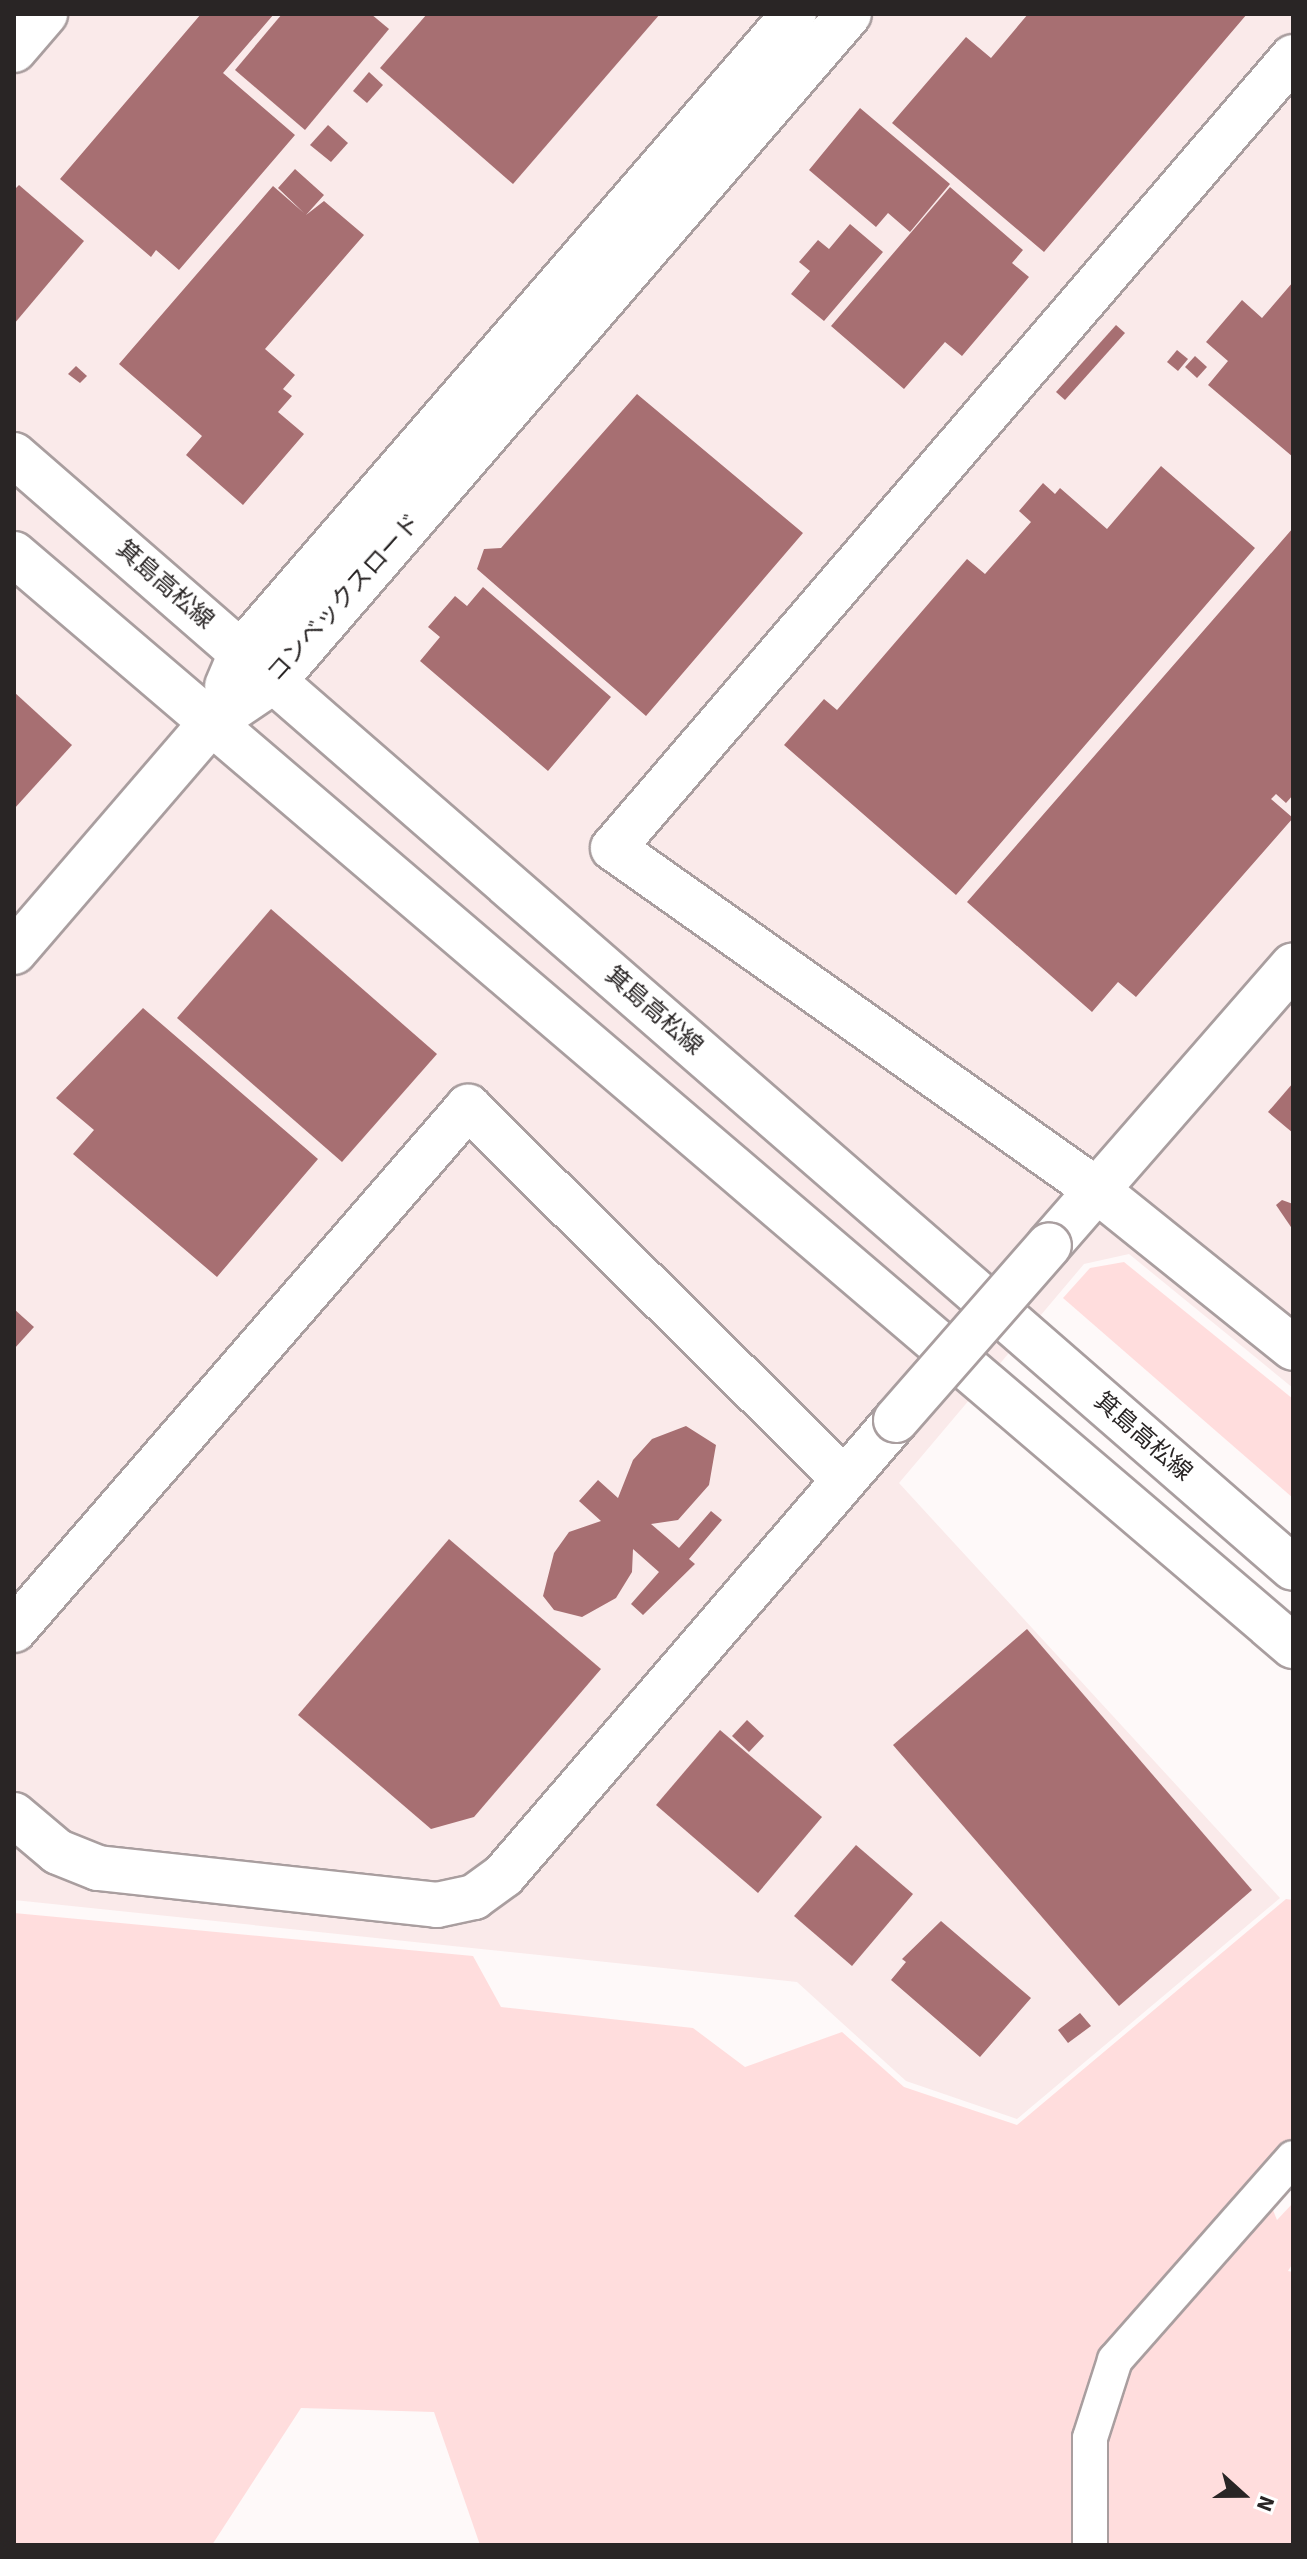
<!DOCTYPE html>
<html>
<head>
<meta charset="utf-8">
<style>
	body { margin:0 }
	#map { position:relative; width:1307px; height:2559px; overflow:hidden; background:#fef9f9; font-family:"Source Sans 3","Noto Sans JP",sans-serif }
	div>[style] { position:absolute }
	.built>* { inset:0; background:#faeaea }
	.green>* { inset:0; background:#fdd }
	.building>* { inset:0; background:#a76f72 }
	.roads { filter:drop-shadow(2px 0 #a99e9f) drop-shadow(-2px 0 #a99e9f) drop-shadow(0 2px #a99e9f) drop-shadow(0 -2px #a99e9f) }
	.street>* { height:34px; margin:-17px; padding:0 17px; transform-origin:17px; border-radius:17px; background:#fff }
	.secondary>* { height:44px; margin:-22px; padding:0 22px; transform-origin:22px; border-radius:22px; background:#fff }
	.primary>* { height:44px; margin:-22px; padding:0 22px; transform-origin:22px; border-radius:22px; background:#fff }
	.bridges { filter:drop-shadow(2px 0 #a99e9f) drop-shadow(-2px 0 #a99e9f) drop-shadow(0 2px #a99e9f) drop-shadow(0 -2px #a99e9f) }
	.secondary-bridge>* { height:44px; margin:-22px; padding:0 22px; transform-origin:22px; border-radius:22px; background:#fff }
	span { translate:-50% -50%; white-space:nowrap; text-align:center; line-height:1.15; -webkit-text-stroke:8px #fff; paint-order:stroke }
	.street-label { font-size:24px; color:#292525 }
	.frame { position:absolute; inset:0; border:16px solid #292525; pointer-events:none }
	.north { position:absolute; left:1203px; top:2455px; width:80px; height:80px; -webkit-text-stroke:6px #fff; paint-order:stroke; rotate:111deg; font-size:22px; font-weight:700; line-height:32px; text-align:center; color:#292525 }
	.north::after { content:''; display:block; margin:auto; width:28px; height:36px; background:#292525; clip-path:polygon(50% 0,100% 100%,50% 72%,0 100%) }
</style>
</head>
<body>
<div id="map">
	<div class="built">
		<div style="clip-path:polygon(14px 14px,1293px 14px,1293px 1388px,1129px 1254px,1084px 1264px,899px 1483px,1280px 1898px,1017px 2119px,906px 2081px,797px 1982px,14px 1900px)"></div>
	</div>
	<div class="green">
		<div style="clip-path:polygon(1124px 1262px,1293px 1399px,1293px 1498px,1063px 1298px,1090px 1268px)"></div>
		<div style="clip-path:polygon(1286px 1899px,1293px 1900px,1293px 2143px,1261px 2180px,1277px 2220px,1293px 2203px,1293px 2263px,1288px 2271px,1293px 2272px,1293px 2545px,480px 2545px,434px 2412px,301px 2408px,212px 2545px,14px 2545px,14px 1913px,473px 1956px,501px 2007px,693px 2028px,745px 2067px,842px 2032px,904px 2087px,1017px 2125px)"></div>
	</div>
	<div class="building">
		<div style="clip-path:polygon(201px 14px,274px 14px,223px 73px,295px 135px,179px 270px,156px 250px,151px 257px,60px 179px)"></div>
		<div style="clip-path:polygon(282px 14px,371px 14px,389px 29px,305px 130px,235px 70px)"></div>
		<div style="clip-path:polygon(427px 14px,660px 14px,513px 184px,380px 68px)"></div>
		<div style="clip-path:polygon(1028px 14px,1247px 14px,1044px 252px,892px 123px,966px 37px,991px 58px)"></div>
		<div style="clip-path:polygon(369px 72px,383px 85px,367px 103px,353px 91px)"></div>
		<div style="clip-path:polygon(860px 108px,950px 184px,910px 232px,888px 213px,876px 227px,809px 170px)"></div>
		<div style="clip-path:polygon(328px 125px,348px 143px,331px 162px,310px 145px)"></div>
		<div style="clip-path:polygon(295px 169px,324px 195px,306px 215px,324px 201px,364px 235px,265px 349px,295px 375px,283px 389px,292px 396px,278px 412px,304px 434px,243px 505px,186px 455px,202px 436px,119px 364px,273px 186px,304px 213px,278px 188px)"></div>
		<div style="clip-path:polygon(19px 185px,84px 241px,14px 324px,14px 190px)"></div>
		<div style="clip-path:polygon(950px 187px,1023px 250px,1012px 263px,1029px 277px,962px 356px,945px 342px,904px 389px,831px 326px)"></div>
		<div style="clip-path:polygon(850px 224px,883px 252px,824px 321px,791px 294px,810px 271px,799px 262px,818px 240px,829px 249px)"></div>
		<div style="clip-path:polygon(1293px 282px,1293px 457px,1208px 385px,1228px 361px,1206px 342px,1242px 300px,1262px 318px)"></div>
		<div style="clip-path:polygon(1116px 325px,1125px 333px,1065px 400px,1056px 392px)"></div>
		<div style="clip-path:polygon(1177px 350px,1188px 359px,1178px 371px,1167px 362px)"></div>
		<div style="clip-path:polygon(1195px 356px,1207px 367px,1197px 378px,1185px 367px)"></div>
		<div style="clip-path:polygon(76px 366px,87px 376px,80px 383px,68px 374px)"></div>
		<div style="clip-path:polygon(637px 394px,803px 533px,646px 716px,477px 569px,484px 549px,501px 548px)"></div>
		<div style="clip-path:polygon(1161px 466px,1255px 548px,956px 895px,784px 745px,824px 699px,837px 710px,967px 559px,985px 574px,1031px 522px,1019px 511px,1043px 483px,1055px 494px,1060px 488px,1107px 529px)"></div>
		<div style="clip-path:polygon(1293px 528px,1293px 795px,1286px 803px,1276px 794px,1271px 799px,1293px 818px,1136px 997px,1118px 982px,1092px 1012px,967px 902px)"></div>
		<div style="clip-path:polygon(483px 587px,611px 697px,548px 771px,420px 661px,440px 637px,428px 627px,455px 596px,467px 606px)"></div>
		<div style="clip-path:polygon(14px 692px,72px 745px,14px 809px)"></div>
		<div style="clip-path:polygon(271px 909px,437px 1054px,342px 1162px,177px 1018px)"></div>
		<div style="clip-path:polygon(143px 1008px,318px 1159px,217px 1277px,73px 1154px,94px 1130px,56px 1098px)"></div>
		<div style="clip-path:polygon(1293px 1083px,1293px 1133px,1268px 1112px)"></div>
		<div style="clip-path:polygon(1282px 1200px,1293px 1204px,1293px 1230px,1276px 1205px)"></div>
		<div style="clip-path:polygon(14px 1309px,34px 1327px,14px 1349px)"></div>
		<div style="clip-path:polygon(686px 1426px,716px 1445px,709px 1485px,678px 1520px,651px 1524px,679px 1548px,711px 1511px,722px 1520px,689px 1559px,695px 1564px,643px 1615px,631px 1604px,659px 1572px,633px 1549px,632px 1572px,616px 1598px,582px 1617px,554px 1610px,543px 1596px,554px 1553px,569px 1532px,601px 1521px,579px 1501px,598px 1480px,618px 1498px,633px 1460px,652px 1439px)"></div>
		<div style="clip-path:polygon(449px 1539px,601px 1669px,474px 1817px,431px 1829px,298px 1715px)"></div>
		<div style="clip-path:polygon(1027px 1629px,1252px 1890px,1119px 2006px,893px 1745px)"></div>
		<div style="clip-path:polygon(747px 1720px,764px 1736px,749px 1752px,732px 1736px)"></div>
		<div style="clip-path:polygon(720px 1730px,822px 1817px,758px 1893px,656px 1805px)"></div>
		<div style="clip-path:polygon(856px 1845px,913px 1894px,852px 1966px,794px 1916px)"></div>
		<div style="clip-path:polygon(941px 1921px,1031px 1998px,980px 2057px,891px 1980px,906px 1962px,902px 1959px)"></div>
		<div style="clip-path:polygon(1080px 2013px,1091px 2026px,1068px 2043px,1058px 2030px)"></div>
	</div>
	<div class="roads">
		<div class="street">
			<div style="left:1090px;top:2545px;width:107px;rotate:-90deg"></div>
			<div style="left:1090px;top:2438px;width:82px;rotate:-72.2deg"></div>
			<div style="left:1115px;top:2360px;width:269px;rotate:-48.6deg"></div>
		</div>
		<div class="secondary">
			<div style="left:14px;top:50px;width:48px;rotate:-49.3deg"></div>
			<div style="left:1293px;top:57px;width:1043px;rotate:130.68deg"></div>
			<div style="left:613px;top:848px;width:594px;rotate:35.27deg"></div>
			<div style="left:1098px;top:1191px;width:250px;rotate:38.8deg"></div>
			<div style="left:227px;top:686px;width:38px;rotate:-67deg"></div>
			<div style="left:242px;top:651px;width:843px;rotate:-49.09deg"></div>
			<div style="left:14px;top:952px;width:301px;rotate:-49.3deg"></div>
			<div style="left:210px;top:724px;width:78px;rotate:-34.1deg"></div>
			<div style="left:275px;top:680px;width:879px;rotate:-49.24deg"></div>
			<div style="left:1049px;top:1245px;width:371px;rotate:-48.9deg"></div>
			<div style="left:14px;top:1630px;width:693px;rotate:-49.04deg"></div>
			<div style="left:468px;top:1107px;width:529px;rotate:44.69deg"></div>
			<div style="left:14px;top:1815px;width:57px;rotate:40.1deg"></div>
			<div style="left:58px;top:1852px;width:43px;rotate:21.8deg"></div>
			<div style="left:98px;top:1868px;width:341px;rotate:6.2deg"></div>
			<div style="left:437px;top:1905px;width:38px;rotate:-12deg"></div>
			<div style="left:474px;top:1897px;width:37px;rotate:-36deg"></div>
			<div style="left:504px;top:1875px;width:601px;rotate:-49.25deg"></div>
		</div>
		<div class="primary">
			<div style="left:14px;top:455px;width:1695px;rotate:41.03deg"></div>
			<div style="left:14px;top:554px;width:1682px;rotate:40.49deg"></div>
		</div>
	</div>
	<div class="bridges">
		<div class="secondary-bridge">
			<div style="left:896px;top:1420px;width:232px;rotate:-48.8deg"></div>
		</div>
	</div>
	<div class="street-label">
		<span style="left:165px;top:585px;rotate:41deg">箕島高松線</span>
		<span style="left:344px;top:598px;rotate:-48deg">コンベックスロード</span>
		<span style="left:654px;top:1011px;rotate:41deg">箕島高松線</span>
		<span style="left:1143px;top:1437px;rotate:41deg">箕島高松線</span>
	</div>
	<div class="frame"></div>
	<div class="north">N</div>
</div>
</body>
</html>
